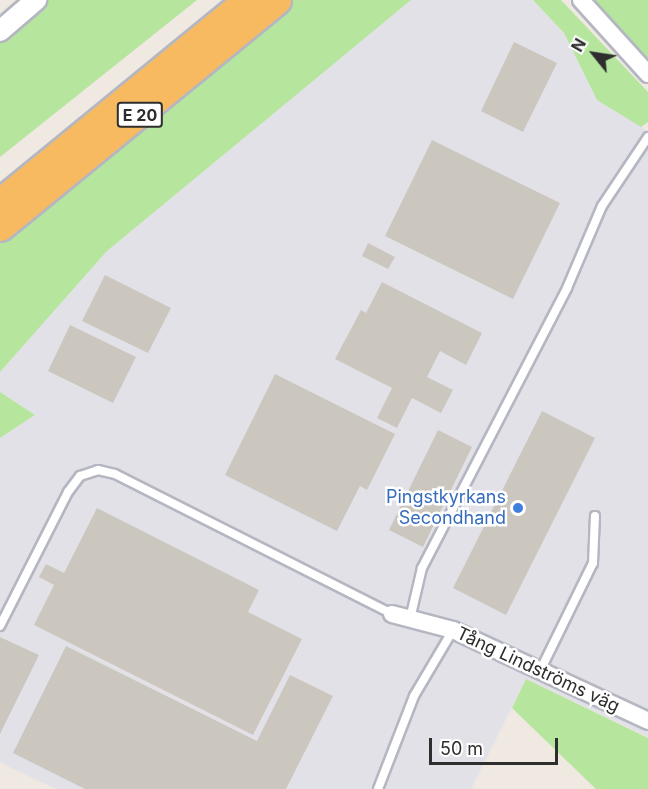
<!DOCTYPE html>
<html>
<head>
<meta charset="utf-8">
<style>
	body { margin:0 }
	#map { position:relative; width:648px; height:789px; overflow:hidden; background:#efe9e1; font-family:Inter,sans-serif }
	div>[style] { position:absolute }
	.industrial>* { inset:0; background:#e3e1e8 }
	.green>* { inset:0; background:#b6e59e }
	.building>* { inset:0; background:#cbc7bf }
	.roads { filter:drop-shadow(2px 0 #b4b7c1) drop-shadow(-2px 0 #b4b7c1) drop-shadow(0 2px #b4b7c1) drop-shadow(0 -2px #b4b7c1) }
	.service>* { height:8px; margin:-4px; padding:0 4px; transform-origin:4px; border-radius:4px; background:#fff }
	.minor>* { height:16px; margin:-8px; padding:0 8px; transform-origin:8px; border-radius:8px; background:#fff }
	.tertiary>* { height:20px; margin:-10px; padding:0 10px; transform-origin:10px; border-radius:10px; background:#fff }
	.trunk>* { height:27px; margin:-13.5px; padding:0 13.5px; transform-origin:13.5px; border-radius:13.5px; background:#f8ba60 }
	.dots>* { width:16px; height:16px; translate:-50% -50%; box-sizing:border-box; border:3px solid #fff; border-radius:50% }
	span { translate:-50% -50%; white-space:nowrap; text-align:center; line-height:1.15; -webkit-text-stroke:5px #fff; paint-order:stroke }
	.shield-label span { padding:2px 4px; background:#fff; border:2px solid; border-radius:4px; -webkit-text-stroke-width:0 }
	.shield-label { font-size:16px; color:#2e2e2e; font-weight:700 }
	.shop-label { font-size:18px; color:#366cbe }
	.right { translate:-100% -50%; text-align:right }
	.street-label { font-size:18px; color:#2e2e2e }
	.north { position:absolute; left:564px; top:24px; width:60px; height:60px; -webkit-text-stroke:4px #fff; paint-order:stroke; rotate:300deg; font-size:16px; font-weight:700; line-height:24px; text-align:center; color:#2e2e2e }
	.north::after { content:''; display:block; margin:auto; width:21px; height:27px; background:#2e2e2e; clip-path:polygon(50% 0,100% 100%,50% 72%,0 100%) }
	.scale { position:absolute; left:429px; top:738px; width:129px; height:27px; box-sizing:border-box; border:3px solid #2e2e2e; border-top:0; padding-left:8px; font-size:18px; line-height:21px; white-space:nowrap; color:#2e2e2e; -webkit-text-stroke:4px #fff; paint-order:stroke }
</style>
</head>
<body>
<div id="map">
	<div class="industrial">
		<div style="clip-path:polygon(411px 0,533px 0,564px 33px,597px 100px,639px 123px,648px 135px,648px 737px,526px 679px,471px 789px,56px 789px,11px 768px,0 762px,0 438px,35px 415px,0 392px,0 372px,107px 251px)"></div>
	</div>
	<div class="green">
		<div style="clip-path:polygon(45px 0,197px 0,0 157px,0 40px)"></div>
		<div style="clip-path:polygon(291px 0,411px 0,107px 251px,0 372px,0 243px)"></div>
		<div style="clip-path:polygon(533px 0,561px 0,648px 92px,648px 122px,641px 127px,597px 100px,564px 33px)"></div>
		<div style="clip-path:polygon(591px 0,648px 0,648px 65px)"></div>
		<div style="clip-path:polygon(0 392px,35px 415px,0 438px)"></div>
		<div style="clip-path:polygon(526px 679px,648px 738px,648px 789px,596px 789px,512px 708px)"></div>
	</div>
	<div class="building">
		<div style="clip-path:polygon(514px 42px,557px 63px,523px 132px,481px 111px)"></div>
		<div style="clip-path:polygon(432px 140px,560px 203px,513px 299px,385px 236px)"></div>
		<div style="clip-path:polygon(368px 243px,395px 257px,388px 269px,362px 256px)"></div>
		<div style="clip-path:polygon(105px 275px,171px 308px,148px 353px,82px 321px)"></div>
		<div style="clip-path:polygon(382px 282px,482px 333px,466px 365px,440px 351px,427px 377px,453px 390px,441px 413px,412px 398px,397px 428px,377px 418px,392px 388px,335px 359px,361px 310px,366px 313px)"></div>
		<div style="clip-path:polygon(70px 325px,136px 357px,113px 403px,48px 371px)"></div>
		<div style="clip-path:polygon(275px 374px,395px 434px,367px 490px,360px 486px,337px 531px,225px 475px)"></div>
		<div style="clip-path:polygon(542px 411px,595px 438px,506px 615px,453px 588px)"></div>
		<div style="clip-path:polygon(438px 430px,472px 447px,423px 547px,389px 530px)"></div>
		<div style="clip-path:polygon(97px 508px,259px 590px,248px 612px,302px 639px,253px 735px,34px 625px,54px 585px,39px 577px,46px 564px,64px 573px)"></div>
		<div style="clip-path:polygon(0 637px,39px 655px,0 734px)"></div>
		<div style="clip-path:polygon(66px 646px,257px 741px,290px 675px,333px 696px,286px 789px,85px 789px,13px 753px)"></div>
	</div>
	<div class="roads">
		<div class="service">
			<div style="left:410px;top:619px;width:52px;rotate:-76.8deg"></div>
			<div style="left:422px;top:568px;width:315px;rotate:-62.6deg"></div>
			<div style="left:567px;top:288px;width:89px;rotate:-66.9deg"></div>
			<div style="left:602px;top:206px;width:83px;rotate:-56.3deg"></div>
			<div style="left:0;top:626px;width:150px;rotate:-63.1deg"></div>
			<div style="left:68px;top:492px;width:20px;rotate:-53deg"></div>
			<div style="left:80px;top:476px;width:19px;rotate:-18deg"></div>
			<div style="left:98px;top:470px;width:17px;rotate:13deg"></div>
			<div style="left:115px;top:474px;width:310px;rotate:26.8deg"></div>
			<div style="left:541px;top:669px;width:118px;rotate:-63.9deg"></div>
			<div style="left:593px;top:563px;width:47px;rotate:-87.6deg"></div>
			<div style="left:378px;top:789px;width:100px;rotate:-68.8deg"></div>
			<div style="left:414px;top:696px;width:77px;rotate:-59.4deg"></div>
		</div>
		<div class="minor">
			<div style="left:581px;top:0;width:100px;rotate:47.8deg"></div>
			<div style="left:392px;top:614px;width:63px;rotate:14.7deg"></div>
			<div style="left:453px;top:630px;width:215px;rotate:25deg"></div>
		</div>
		<div class="tertiary">
			<div style="left:0;top:31px;width:48px;rotate:-40.7deg"></div>
		</div>
		<div class="trunk">
			<div style="left:0;top:202px;width:319px;rotate:-39.3deg"></div>
			<div style="left:0;top:227px;width:358px;rotate:-39.3deg"></div>
		</div>
	</div>
	<div class="dots">
		<div style="left:518px;top:508px;background:#3f7fe0"></div>
	</div>
	<div class="shield-label">
		<span style="left:140px;top:115px">E 20</span>
	</div>
	<div class="shop-label">
		<span class="right" style="left:506px;top:508px">Pingstkyrkans<br>Secondhand</span>
	</div>
	<div class="street-label">
		<span style="left:538px;top:670px;rotate:25deg">Tång Lindströms väg</span>
	</div>
	<div class="north">N</div>
	<div class="scale">50 m</div>
</div>
</body>
</html>
